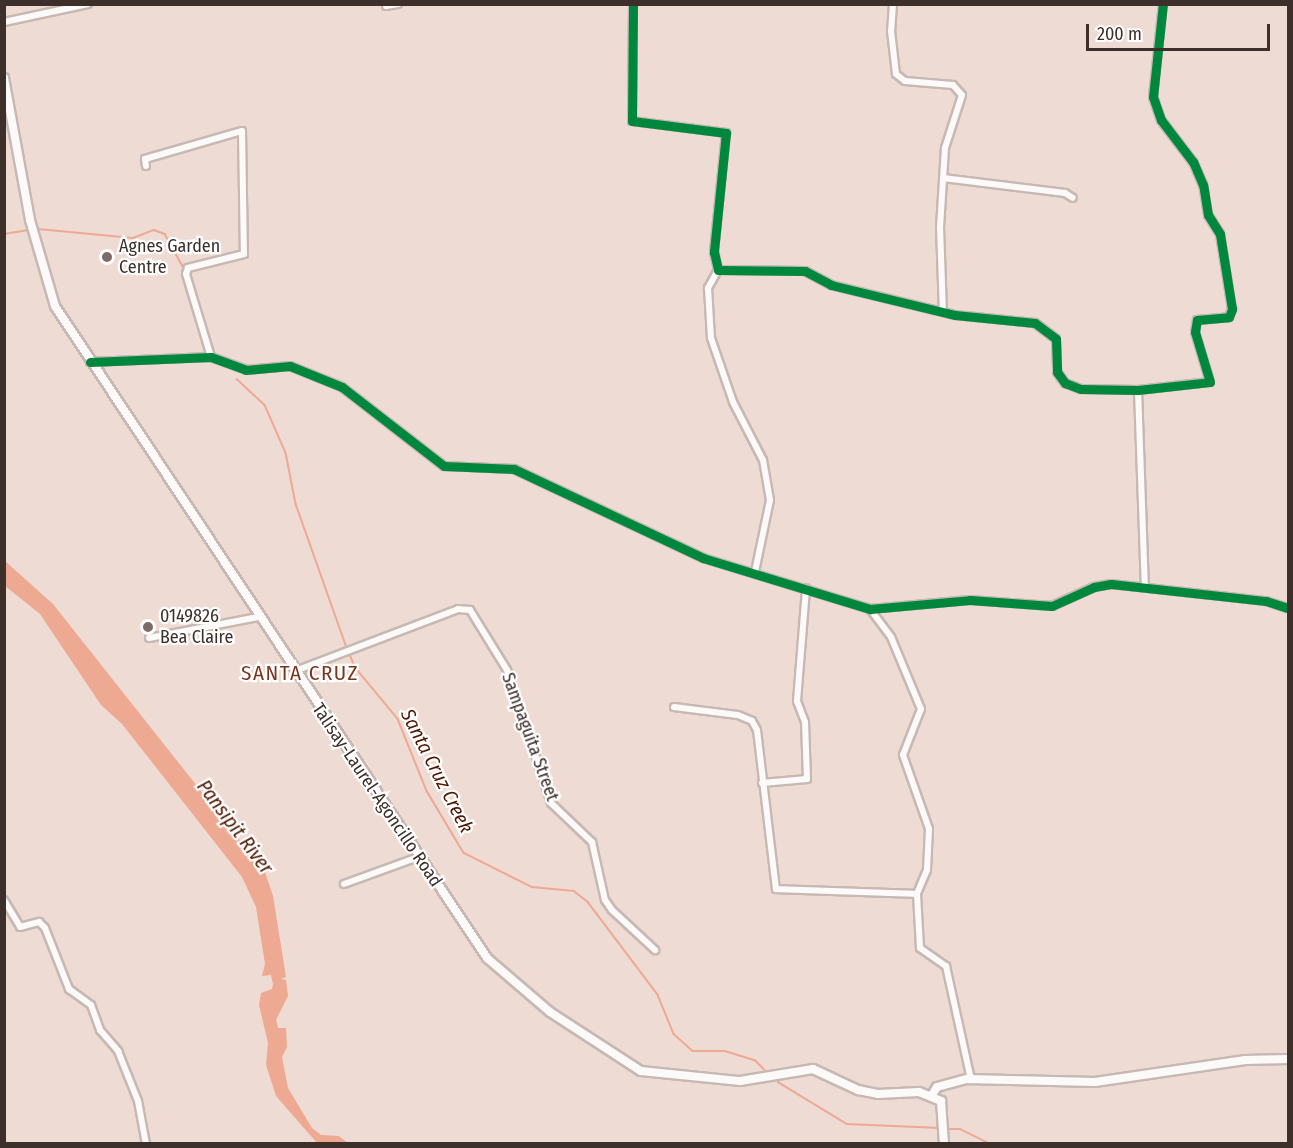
<!DOCTYPE html>
<html>
<head>
<meta charset="utf-8">
<style>
	body { margin:0 }
	#map { position:relative; width:1293px; height:1148px; overflow:hidden; background:#eedbd4; font-family:"Fira Sans Condensed",sans-serif }
	div>[style] { position:absolute }
	.water>* { inset:0; background:#eda992 }
	.stream>* { height:1.5px; margin:-0.75px; padding:0 0.75px; transform-origin:0.75px; border-radius:0.75px; background:#eda992 }
	.roads { filter:drop-shadow(2px 0 #c7b8b3) drop-shadow(-2px 0 #c7b8b3) drop-shadow(0 2px #c7b8b3) drop-shadow(0 -2px #c7b8b3) }
	.street>* { height:6px; margin:-3px; padding:0 3px; transform-origin:3px; border-radius:3px; background:#fcfaf9 }
	.secondary>* { height:8px; margin:-4px; padding:0 4px; transform-origin:4px; border-radius:4px; background:#fcfaf9 }
	.cycleway>* { height:9px; margin:-4.5px; padding:0 4.5px; transform-origin:4.5px; border-radius:4.5px; background:#00873e }
	.dots>* { width:16px; height:16px; translate:-50% -50%; box-sizing:border-box; border:3px solid #fff; border-radius:50% }
	span { translate:-50% -50%; white-space:nowrap; text-align:center; line-height:1.15; -webkit-text-stroke:4.5px #fff; paint-order:stroke }
	.poi-label { font-size:18px; color:#3d302b }
	.left { translate:0 -50%; text-align:left }
	.street-label { font-size:18px; color:#3d302b }
	.water-label { font-size:20px; color:#4f1904; font-style:italic }
	.quarter-label { font-size:21px; color:#79361e; letter-spacing:1.5px }
	.frame { position:absolute; inset:0; border:6px solid #3d302b; pointer-events:none }
	.scale { position:absolute; left:1086px; top:24px; width:184px; height:27px; box-sizing:border-box; border:3px solid #3d302b; border-top:0; padding-left:8px; font-size:18px; line-height:21px; white-space:nowrap; color:#3d302b; -webkit-text-stroke:4px #fff; paint-order:stroke }
</style>
</head>
<body>
<div id="map">
	<div class="water">
		<div style="clip-path:polygon(5px 561px,53px 604px,265px 872px,273px 896px,286px 977px,281px 979px,286px 980px,288px 996px,276px 1020px,278px 1028px,286px 1028px,287px 1047px,282px 1057px,288px 1088px,312px 1128px,321px 1135px,339px 1136px,348px 1143px,317px 1143px,276px 1096px,266px 1065px,268px 1043px,259px 1005px,261px 993px,272px 989px,273px 984px,271px 975px,262px 976px,265px 964px,256px 907px,242px 877px,122px 724px,101px 705px,40px 614px,5px 586px)"></div>
	</div>
	<div class="stream">
		<div style="left:38px;top:229px;width:95px;rotate:5.4deg"></div>
		<div style="left:133px;top:238px;width:22px;rotate:-21deg"></div>
		<div style="left:154px;top:230px;width:12px;rotate:20deg"></div>
		<div style="left:165px;top:234px;width:39px;rotate:61deg"></div>
		<div style="left:4px;top:234px;width:26px;rotate:-9deg"></div>
		<div style="left:202px;top:318px;width:37px;rotate:70deg"></div>
		<div style="left:237px;top:379px;width:38px;rotate:43deg"></div>
		<div style="left:265px;top:405px;width:52px;rotate:66.4deg"></div>
		<div style="left:286px;top:453px;width:52px;rotate:78.9deg"></div>
		<div style="left:296px;top:504px;width:153px;rotate:70.5deg"></div>
		<div style="left:349px;top:652px;width:16px;rotate:68deg"></div>
		<div style="left:355px;top:667px;width:67px;rotate:50.4deg"></div>
		<div style="left:398px;top:719px;width:78px;rotate:68.1deg"></div>
		<div style="left:427px;top:791px;width:72px;rotate:59.2deg"></div>
		<div style="left:464px;top:853px;width:76px;rotate:26.6deg"></div>
		<div style="left:532px;top:887px;width:42px;rotate:5.4deg"></div>
		<div style="left:574px;top:891px;width:18px;rotate:38deg"></div>
		<div style="left:588px;top:902px;width:116px;rotate:53deg"></div>
		<div style="left:658px;top:995px;width:42px;rotate:67.7deg"></div>
		<div style="left:674px;top:1034px;width:25px;rotate:42deg"></div>
		<div style="left:693px;top:1051px;width:32px"></div>
		<div style="left:725px;top:1051px;width:31px;rotate:17deg"></div>
		<div style="left:755px;top:1060px;width:16px;rotate:45deg"></div>
		<div style="left:778px;top:1082px;width:81px;rotate:31.3deg"></div>
		<div style="left:847px;top:1124px;width:93px;rotate:2.5deg"></div>
		<div style="left:947px;top:1129px;width:13px"></div>
		<div style="left:960px;top:1129px;width:34px;rotate:26deg"></div>
	</div>
	<div class="roads">
		<div class="street">
			<div style="left:633px;top:4px;width:117px;rotate:90.5deg"></div>
			<div style="left:632px;top:121px;width:95px;rotate:7.3deg"></div>
			<div style="left:726px;top:133px;width:120px;rotate:95.8deg"></div>
			<div style="left:714px;top:252px;width:18px;rotate:77deg"></div>
			<div style="left:718px;top:270px;width:87px;rotate:0.7deg"></div>
			<div style="left:805px;top:271px;width:30px;rotate:28deg"></div>
			<div style="left:831px;top:285px;width:128px;rotate:13.6deg"></div>
			<div style="left:955px;top:315px;width:80px;rotate:5.7deg"></div>
			<div style="left:1035px;top:323px;width:26px;rotate:37deg"></div>
			<div style="left:1056px;top:339px;width:33px;rotate:88deg"></div>
			<div style="left:1057px;top:372px;width:14px;rotate:54deg"></div>
			<div style="left:1065px;top:383px;width:17px;rotate:21deg"></div>
			<div style="left:1081px;top:389px;width:57px;rotate:1deg"></div>
			<div style="left:1138px;top:390px;width:72px;rotate:-6.3deg"></div>
			<div style="left:1210px;top:382px;width:52px;rotate:-106.7deg"></div>
			<div style="left:1195px;top:332px;width:12px;rotate:-81deg"></div>
			<div style="left:1197px;top:320px;width:32px;rotate:-5deg"></div>
			<div style="left:1229px;top:317px;width:9px;rotate:-69deg"></div>
			<div style="left:1232px;top:309px;width:76px;rotate:-99.1deg"></div>
			<div style="left:1220px;top:234px;width:22px;rotate:-122deg"></div>
			<div style="left:1208px;top:215px;width:30px;rotate:-99deg"></div>
			<div style="left:1203px;top:185px;width:25px;rotate:-113deg"></div>
			<div style="left:1193px;top:162px;width:53px;rotate:-127.3deg"></div>
			<div style="left:1161px;top:120px;width:24px;rotate:-109deg"></div>
			<div style="left:1153px;top:97px;width:94px;rotate:-83.9deg"></div>
			<div style="left:893px;top:4px;width:27px;rotate:94deg"></div>
			<div style="left:891px;top:31px;width:43px;rotate:83.4deg"></div>
			<div style="left:896px;top:74px;width:11px;rotate:38deg"></div>
			<div style="left:905px;top:81px;width:48px;rotate:4.8deg"></div>
			<div style="left:953px;top:85px;width:13px;rotate:48deg"></div>
			<div style="left:962px;top:95px;width:56px;rotate:107.8deg"></div>
			<div style="left:945px;top:148px;width:79px;rotate:93.6deg"></div>
			<div style="left:940px;top:227px;width:85px;rotate:88deg"></div>
			<div style="left:386px;top:6px;width:12px;rotate:-9deg"></div>
			<div style="left:4px;top:22px;width:86px;rotate:-12.1deg"></div>
			<div style="left:146px;top:166px;width:7px;rotate:-98deg"></div>
			<div style="left:145px;top:159px;width:101px;rotate:-16.1deg"></div>
			<div style="left:242px;top:131px;width:123px;rotate:89.1deg"></div>
			<div style="left:244px;top:254px;width:58px;rotate:166deg"></div>
			<div style="left:188px;top:268px;width:6px;rotate:108deg"></div>
			<div style="left:186px;top:274px;width:87px;rotate:73.2deg"></div>
			<div style="left:943px;top:178px;width:123px;rotate:7deg"></div>
			<div style="left:1065px;top:193px;width:9px;rotate:32deg"></div>
			<div style="left:718px;top:270px;width:21px;rotate:119deg"></div>
			<div style="left:708px;top:288px;width:50px;rotate:86.6deg"></div>
			<div style="left:711px;top:338px;width:68px;rotate:71deg"></div>
			<div style="left:733px;top:402px;width:65px;rotate:62.7deg"></div>
			<div style="left:763px;top:460px;width:41px;rotate:80.1deg"></div>
			<div style="left:770px;top:500px;width:74px;rotate:101.8deg"></div>
			<div style="left:90px;top:362px;width:121px;rotate:-2.4deg"></div>
			<div style="left:211px;top:357px;width:37px;rotate:20deg"></div>
			<div style="left:246px;top:370px;width:44px;rotate:-5.2deg"></div>
			<div style="left:290px;top:366px;width:56px;rotate:22deg"></div>
			<div style="left:342px;top:387px;width:129px;rotate:37.8deg"></div>
			<div style="left:444px;top:466px;width:70px;rotate:2.5deg"></div>
			<div style="left:514px;top:469px;width:209px;rotate:25.2deg"></div>
			<div style="left:703px;top:558px;width:175px;rotate:17deg"></div>
			<div style="left:870px;top:609px;width:100px;rotate:-5.1deg"></div>
			<div style="left:970px;top:600px;width:82px;rotate:4.2deg"></div>
			<div style="left:1052px;top:606px;width:46px;rotate:-24.3deg"></div>
			<div style="left:1094px;top:587px;width:17px;rotate:-10deg"></div>
			<div style="left:1111px;top:584px;width:156px;rotate:6.3deg"></div>
			<div style="left:1266px;top:601px;width:23px;rotate:18deg"></div>
			<div style="left:1138px;top:390px;width:197px;rotate:88deg"></div>
			<div style="left:870px;top:609px;width:35px;rotate:53deg"></div>
			<div style="left:891px;top:637px;width:78px;rotate:67.4deg"></div>
			<div style="left:921px;top:709px;width:49px;rotate:111.4deg"></div>
			<div style="left:903px;top:755px;width:78px;rotate:70.6deg"></div>
			<div style="left:929px;top:829px;width:41px;rotate:92.8deg"></div>
			<div style="left:927px;top:870px;width:26px;rotate:113deg"></div>
			<div style="left:917px;top:894px;width:54px;rotate:86.8deg"></div>
			<div style="left:920px;top:948px;width:32px;rotate:35deg"></div>
			<div style="left:946px;top:966px;width:117px;rotate:77.6deg"></div>
			<div style="left:149px;top:638px;width:111px;rotate:-10.9deg"></div>
			<div style="left:295px;top:671px;width:174px;rotate:-20.8deg"></div>
			<div style="left:458px;top:609px;width:12px;rotate:5deg"></div>
			<div style="left:470px;top:610px;width:70px;rotate:58.3deg"></div>
			<div style="left:507px;top:670px;width:140px;rotate:71.7deg"></div>
			<div style="left:551px;top:803px;width:57px;rotate:43.6deg"></div>
			<div style="left:592px;top:842px;width:59px;rotate:77.4deg"></div>
			<div style="left:605px;top:900px;width:12px;rotate:55deg"></div>
			<div style="left:612px;top:910px;width:59px;rotate:42.9deg"></div>
			<div style="left:674px;top:707px;width:64px;rotate:7.1deg"></div>
			<div style="left:738px;top:715px;width:15px;rotate:23deg"></div>
			<div style="left:752px;top:721px;width:10px;rotate:61deg"></div>
			<div style="left:757px;top:730px;width:160px;rotate:83.2deg"></div>
			<div style="left:776px;top:889px;width:141px;rotate:2deg"></div>
			<div style="left:762px;top:783px;width:45px;rotate:-5.1deg"></div>
			<div style="left:807px;top:779px;width:57px;rotate:-92deg"></div>
			<div style="left:805px;top:722px;width:22px;rotate:-111deg"></div>
			<div style="left:797px;top:701px;width:113px;rotate:-85.4deg"></div>
			<div style="left:344px;top:884px;width:79px;rotate:-20deg"></div>
			<div style="left:4px;top:900px;width:31px;rotate:59deg"></div>
			<div style="left:20px;top:927px;width:20px;rotate:-15deg"></div>
			<div style="left:39px;top:922px;width:8px;rotate:45deg"></div>
			<div style="left:45px;top:928px;width:66px;rotate:68.5deg"></div>
			<div style="left:69px;top:989px;width:27px;rotate:36deg"></div>
			<div style="left:91px;top:1005px;width:27px;rotate:70deg"></div>
			<div style="left:100px;top:1030px;width:28px;rotate:49deg"></div>
			<div style="left:118px;top:1051px;width:54px;rotate:68.2deg"></div>
			<div style="left:138px;top:1101px;width:44px;rotate:79.5deg"></div>
		</div>
		<div class="secondary">
			<div style="left:4px;top:78px;width:144px;rotate:79.6deg"></div>
			<div style="left:30px;top:220px;width:90px;rotate:73.8deg"></div>
			<div style="left:55px;top:306px;width:782px;rotate:56.47deg"></div>
			<div style="left:487px;top:958px;width:83px;rotate:40.6deg"></div>
			<div style="left:550px;top:1012px;width:108px;rotate:33deg"></div>
			<div style="left:641px;top:1071px;width:100px;rotate:5.8deg"></div>
			<div style="left:740px;top:1081px;width:74px;rotate:-9.3deg"></div>
			<div style="left:813px;top:1069px;width:50px;rotate:25deg"></div>
			<div style="left:858px;top:1090px;width:20px;rotate:11deg"></div>
			<div style="left:878px;top:1094px;width:41px;rotate:-2.8deg"></div>
			<div style="left:919px;top:1092px;width:24px;rotate:22deg"></div>
			<div style="left:941px;top:1101px;width:43px;rotate:86deg"></div>
			<div style="left:932px;top:1095px;width:9px;rotate:-58deg"></div>
			<div style="left:937px;top:1087px;width:31px;rotate:-15deg"></div>
			<div style="left:967px;top:1079px;width:128px;rotate:1.3deg"></div>
			<div style="left:1095px;top:1082px;width:152px;rotate:-8.3deg"></div>
			<div style="left:1245px;top:1060px;width:43px;rotate:-1.3deg"></div>
		</div>
	</div>
	<div class="cycleway">
		<div style="left:633px;top:4px;width:117px;rotate:90.5deg"></div>
		<div style="left:632px;top:121px;width:95px;rotate:7.3deg"></div>
		<div style="left:726px;top:133px;width:120px;rotate:95.8deg"></div>
		<div style="left:714px;top:252px;width:18px;rotate:77deg"></div>
		<div style="left:718px;top:270px;width:87px;rotate:0.7deg"></div>
		<div style="left:805px;top:271px;width:30px;rotate:28deg"></div>
		<div style="left:831px;top:285px;width:128px;rotate:13.6deg"></div>
		<div style="left:955px;top:315px;width:80px;rotate:5.7deg"></div>
		<div style="left:1035px;top:323px;width:26px;rotate:37deg"></div>
		<div style="left:1056px;top:339px;width:33px;rotate:88deg"></div>
		<div style="left:1057px;top:372px;width:14px;rotate:54deg"></div>
		<div style="left:1065px;top:383px;width:17px;rotate:21deg"></div>
		<div style="left:1081px;top:389px;width:57px;rotate:1deg"></div>
		<div style="left:1138px;top:390px;width:72px;rotate:-6.3deg"></div>
		<div style="left:1210px;top:382px;width:52px;rotate:-106.7deg"></div>
		<div style="left:1195px;top:332px;width:12px;rotate:-81deg"></div>
		<div style="left:1197px;top:320px;width:32px;rotate:-5deg"></div>
		<div style="left:1229px;top:317px;width:9px;rotate:-69deg"></div>
		<div style="left:1232px;top:309px;width:76px;rotate:-99.1deg"></div>
		<div style="left:1220px;top:234px;width:22px;rotate:-122deg"></div>
		<div style="left:1208px;top:215px;width:30px;rotate:-99deg"></div>
		<div style="left:1203px;top:185px;width:25px;rotate:-113deg"></div>
		<div style="left:1193px;top:162px;width:53px;rotate:-127.3deg"></div>
		<div style="left:1161px;top:120px;width:24px;rotate:-109deg"></div>
		<div style="left:1153px;top:97px;width:94px;rotate:-83.9deg"></div>
		<div style="left:90px;top:362px;width:121px;rotate:-2.4deg"></div>
		<div style="left:211px;top:357px;width:37px;rotate:20deg"></div>
		<div style="left:246px;top:370px;width:44px;rotate:-5.2deg"></div>
		<div style="left:290px;top:366px;width:56px;rotate:22deg"></div>
		<div style="left:342px;top:387px;width:129px;rotate:37.8deg"></div>
		<div style="left:444px;top:466px;width:70px;rotate:2.5deg"></div>
		<div style="left:514px;top:469px;width:209px;rotate:25.2deg"></div>
		<div style="left:703px;top:558px;width:175px;rotate:17deg"></div>
		<div style="left:870px;top:609px;width:100px;rotate:-5.1deg"></div>
		<div style="left:970px;top:600px;width:82px;rotate:4.2deg"></div>
		<div style="left:1052px;top:606px;width:46px;rotate:-24.3deg"></div>
		<div style="left:1094px;top:587px;width:17px;rotate:-10deg"></div>
		<div style="left:1111px;top:584px;width:156px;rotate:6.3deg"></div>
		<div style="left:1266px;top:601px;width:23px;rotate:18deg"></div>
	</div>
	<div class="dots">
		<div style="left:107px;top:257px;background:#7b6c66"></div>
		<div style="left:148px;top:627px;background:#7b6c66"></div>
	</div>
	<div class="poi-label">
		<span class="left" style="left:119px;top:257px">Agnes Garden<br>Centre</span>
		<span class="left" style="left:160px;top:627px">0149826<br>Bea Claire</span>
	</div>
	<div class="street-label">
		<span style="left:530px;top:737px;rotate:70deg">Sampaguita Street</span>
		<span style="left:377px;top:795px;rotate:56deg">Talisay-Laurel-Agoncillo Road</span>
	</div>
	<div class="water-label">
		<span style="left:437px;top:771px;rotate:63deg">Santa Cruz Creek</span>
		<span style="left:235px;top:827px;rotate:53deg">Pansipit River</span>
	</div>
	<div class="quarter-label">
		<span style="left:300px;top:673px">SANTA CRUZ</span>
	</div>
	<div class="frame"></div>
	<div class="scale">200 m</div>
</div>
</body>
</html>
